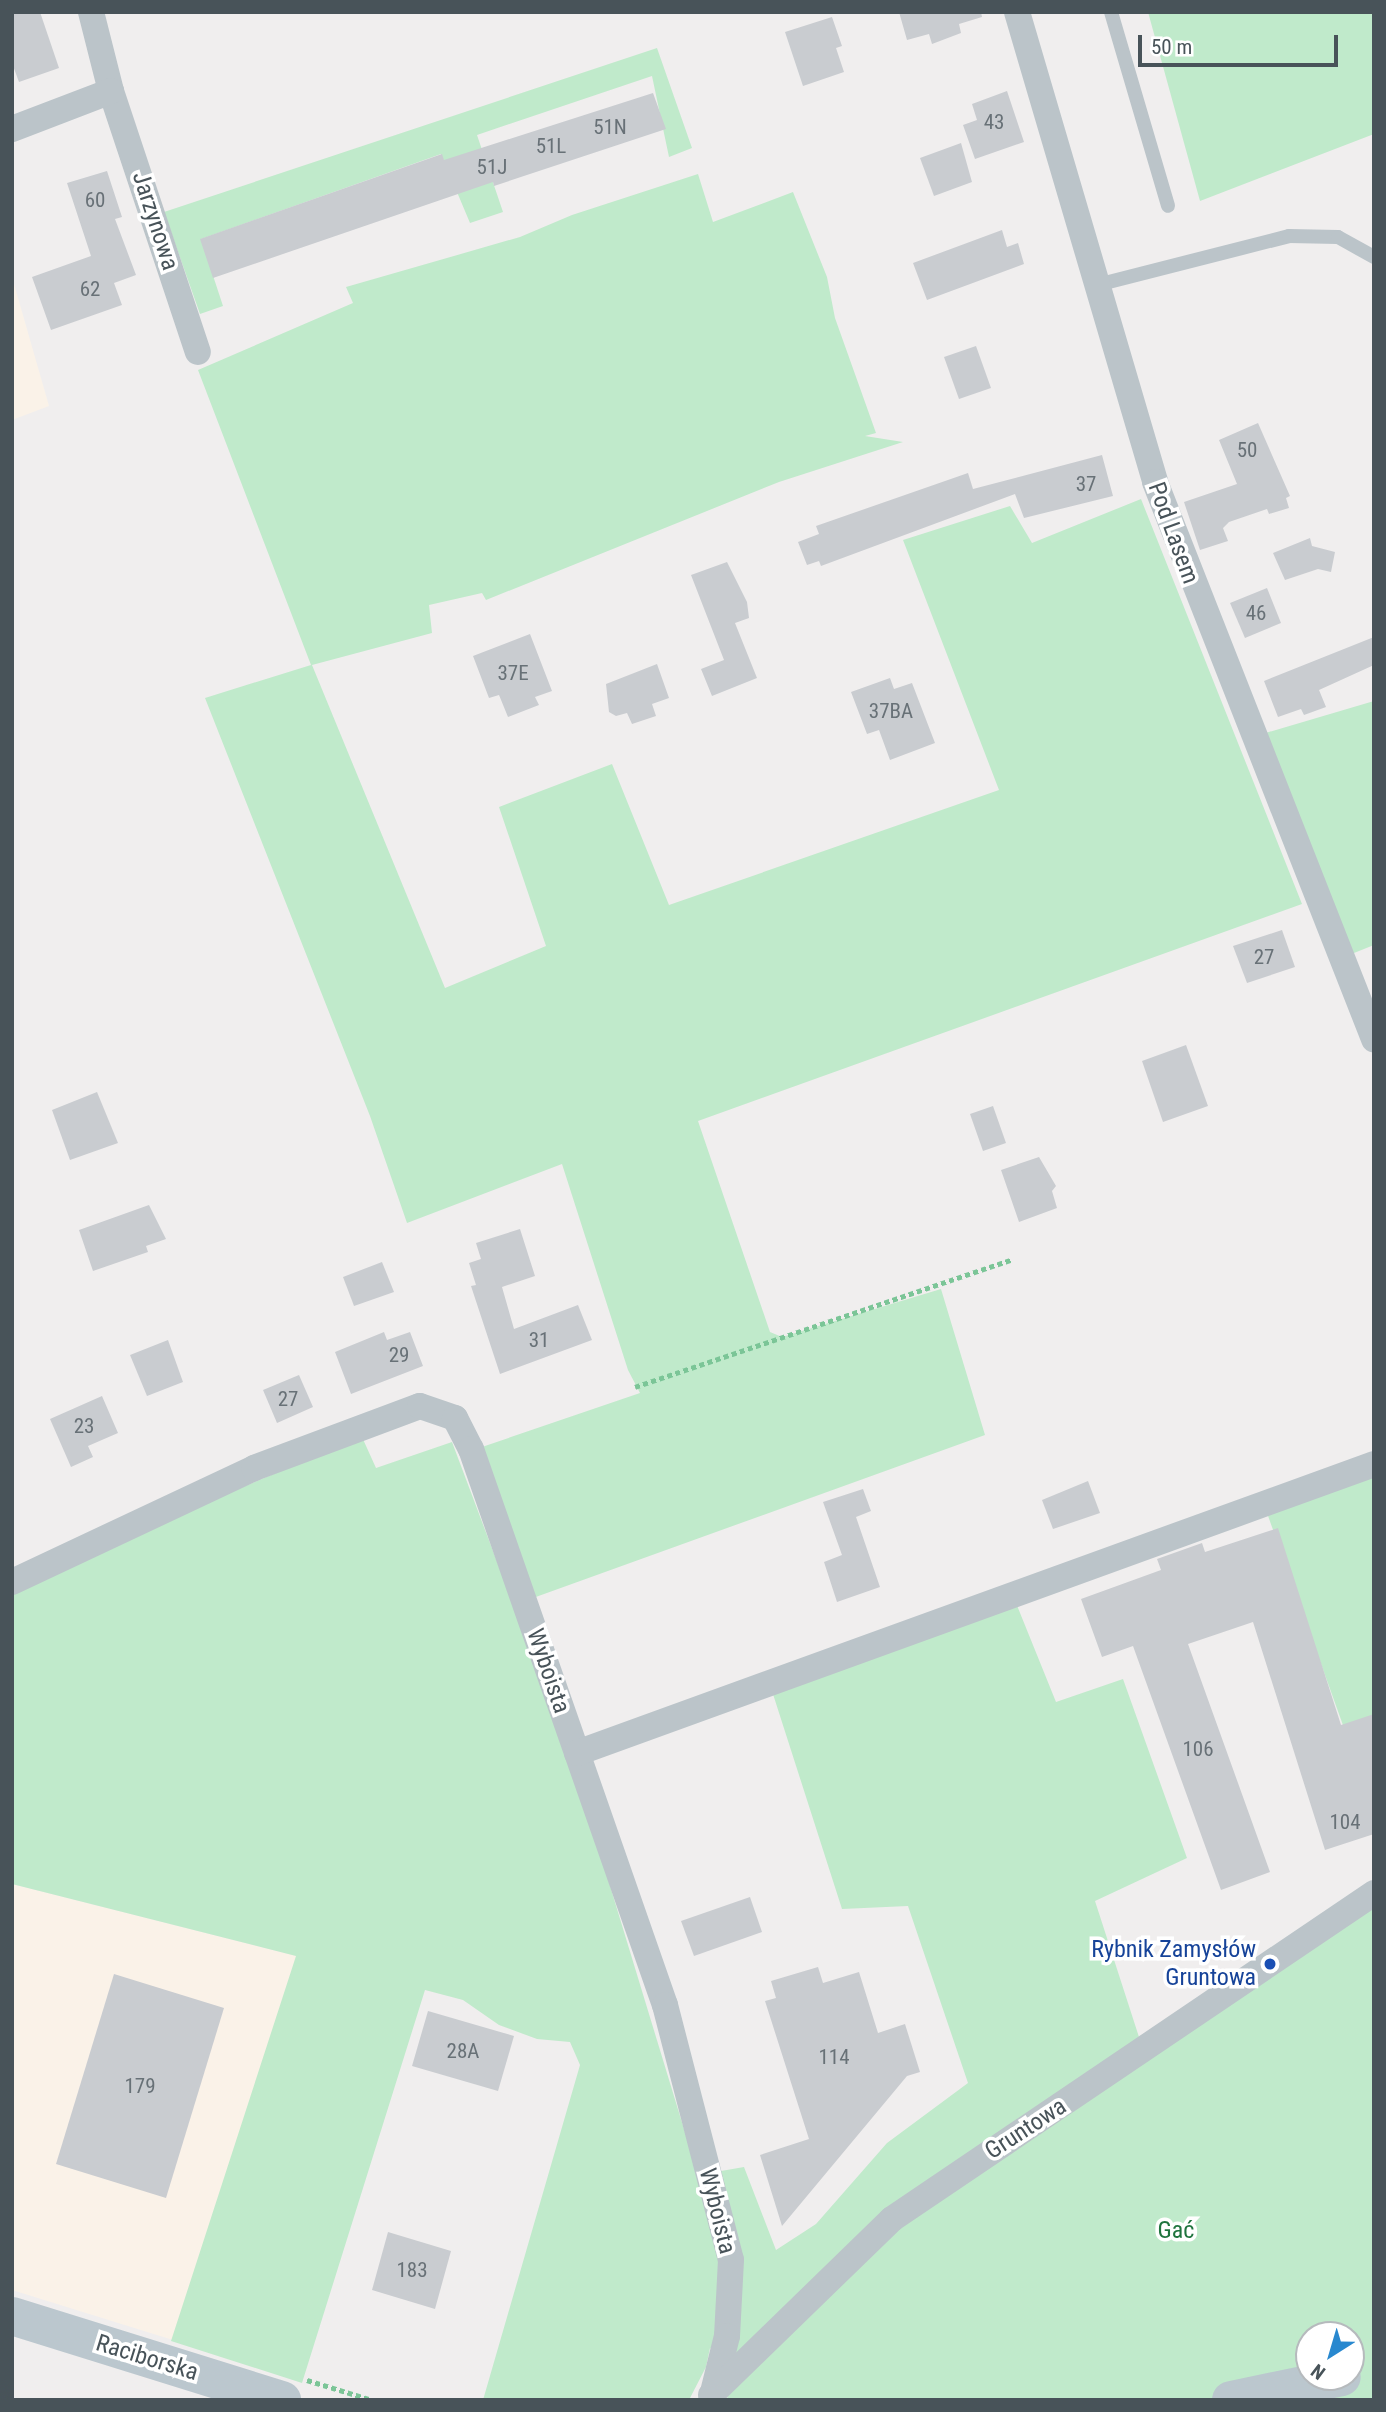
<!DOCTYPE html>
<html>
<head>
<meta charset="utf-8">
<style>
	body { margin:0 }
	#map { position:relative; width:1386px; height:2412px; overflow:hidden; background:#f0eeee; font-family:"Roboto Condensed",sans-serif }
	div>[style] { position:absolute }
	.commercial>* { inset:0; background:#faf2e8 }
	.green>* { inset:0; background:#c0eacb }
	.building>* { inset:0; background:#c9ccd0 }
	.path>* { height:4.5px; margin-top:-2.25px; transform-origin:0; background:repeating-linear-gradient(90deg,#7bc597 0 5px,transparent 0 8.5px) }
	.service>* { height:14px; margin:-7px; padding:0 7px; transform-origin:7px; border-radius:7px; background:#bbc4c9 }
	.minor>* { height:26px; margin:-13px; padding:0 13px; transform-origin:13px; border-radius:13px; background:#bbc4c9 }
	.secondary>* { height:38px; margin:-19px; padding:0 19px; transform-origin:19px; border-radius:19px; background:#bbc7ce }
	.dots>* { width:19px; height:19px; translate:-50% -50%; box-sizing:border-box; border:4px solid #fff; border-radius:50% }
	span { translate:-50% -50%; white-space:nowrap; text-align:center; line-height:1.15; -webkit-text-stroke:7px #fff; paint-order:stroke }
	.number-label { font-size:21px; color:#687177 }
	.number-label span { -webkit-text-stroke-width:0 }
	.street-label { font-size:24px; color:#485359 }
	.transit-label { font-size:24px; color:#164399 }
	.right { translate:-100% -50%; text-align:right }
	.park-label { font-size:24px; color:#1f743e }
	.frame { position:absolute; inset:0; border:14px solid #485359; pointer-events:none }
	.north { position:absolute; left:1295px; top:2321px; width:70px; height:70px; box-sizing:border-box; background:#fff; border:2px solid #b6babd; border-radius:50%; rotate:217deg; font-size:19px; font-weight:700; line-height:28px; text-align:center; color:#485359 }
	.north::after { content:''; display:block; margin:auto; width:24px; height:32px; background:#2988cf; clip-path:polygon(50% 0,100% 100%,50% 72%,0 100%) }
	.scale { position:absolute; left:1138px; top:35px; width:200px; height:32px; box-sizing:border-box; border:4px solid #485359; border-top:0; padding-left:9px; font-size:21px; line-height:24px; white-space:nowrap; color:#485359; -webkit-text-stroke:5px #fff; paint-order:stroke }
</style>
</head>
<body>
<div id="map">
	<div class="commercial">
		<div style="clip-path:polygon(12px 277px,49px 406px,12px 420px)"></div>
		<div style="clip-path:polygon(12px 1884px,297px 1956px,173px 2340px,12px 2290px)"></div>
	</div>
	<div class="green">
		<div style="clip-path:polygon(1148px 12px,1374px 12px,1374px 134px,1200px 201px)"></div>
		<div style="clip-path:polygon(657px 48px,692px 148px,669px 157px,652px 76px,477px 135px,503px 212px,470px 223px,441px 154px,201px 239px,223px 306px,200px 314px,164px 212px)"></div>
		<div style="clip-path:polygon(698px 174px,713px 222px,793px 192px,827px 277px,835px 318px,876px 433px,865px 436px,903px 442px,779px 482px,486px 600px,482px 593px,429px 605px,432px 633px,312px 665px,445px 988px,546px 946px,499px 807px,612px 764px,669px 905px,999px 790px,903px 540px,1010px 506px,1032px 543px,1141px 499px,1302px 904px,698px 1121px,770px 1332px,782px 1337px,941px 1289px,985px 1435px,533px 1598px,482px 1447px,640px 1393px,628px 1370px,562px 1164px,407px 1223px,370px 1116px,205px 698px,311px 665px,198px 370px,353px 303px,346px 287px,520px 237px,572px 215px)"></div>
		<div style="clip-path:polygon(1374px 701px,1374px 945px,1349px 955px,1262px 734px)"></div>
		<div style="clip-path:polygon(evenodd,362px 1437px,376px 1468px,452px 1442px,572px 1761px,698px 2175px,744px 2167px,776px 2250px,816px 2224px,887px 2143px,968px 2083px,908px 1906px,842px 1909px,772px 1691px,1016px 1603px,1056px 1702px,1123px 1679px,1187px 1858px,1095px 1901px,1139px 2037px,1374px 1890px,1374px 2400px,726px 2400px,740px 2374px,710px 2348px,706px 2367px,689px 2400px,483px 2400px,580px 2065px,570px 2042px,537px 2039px,499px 2025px,463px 2000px,425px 1990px,302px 2383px,171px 2341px,296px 1956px,12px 1884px,12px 1592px,162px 1521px,362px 1437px,1309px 2335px,1351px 2335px,1351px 2377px,1309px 2377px,1309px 2335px)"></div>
		<div style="clip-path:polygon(1374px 1474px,1374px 1735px,1349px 1742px,1267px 1513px)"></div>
	</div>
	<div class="building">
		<div style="clip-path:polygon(12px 12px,40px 12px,59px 68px,19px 82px,12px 63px)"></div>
		<div style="clip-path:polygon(899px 12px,981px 12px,982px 17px,959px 24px,961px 33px,932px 44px,929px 34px,907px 40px)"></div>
		<div style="clip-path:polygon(832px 17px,842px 46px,836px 48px,844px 72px,803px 86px,785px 32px)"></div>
		<div style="clip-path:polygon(1007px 91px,1024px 142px,975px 159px,963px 125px,977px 120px,972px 104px)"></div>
		<div style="clip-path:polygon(653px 93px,666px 129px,494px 186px,493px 182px,213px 278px,200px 239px,442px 154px,444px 160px)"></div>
		<div style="clip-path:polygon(961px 143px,972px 182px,934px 196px,920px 158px)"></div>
		<div style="clip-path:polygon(107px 171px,122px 217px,115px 219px,136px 275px,114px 283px,122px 305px,51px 330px,32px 277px,91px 256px,67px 183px)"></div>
		<div style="clip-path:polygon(1002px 230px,1007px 247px,1018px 243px,1024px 264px,927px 300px,913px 263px)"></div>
		<div style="clip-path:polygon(976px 346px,991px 388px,959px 399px,944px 357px)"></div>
		<div style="clip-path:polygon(1258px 423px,1290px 496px,1286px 498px,1289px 508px,1269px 514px,1267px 509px,1229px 522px,1223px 528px,1228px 541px,1200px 550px,1184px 502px,1237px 484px,1219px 440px)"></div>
		<div style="clip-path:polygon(1102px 455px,1113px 496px,1024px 518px,1015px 494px,821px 566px,819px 561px,807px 565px,798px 542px,819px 534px,816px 526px,968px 473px,973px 489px)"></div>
		<div style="clip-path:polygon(1310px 538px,1312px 546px,1335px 552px,1331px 572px,1318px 569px,1285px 580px,1273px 553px)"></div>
		<div style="clip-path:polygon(727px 562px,747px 602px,749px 618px,735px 623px,757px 678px,712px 696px,701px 669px,724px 660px,691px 575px)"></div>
		<div style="clip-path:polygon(1267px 588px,1281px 623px,1245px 638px,1230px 603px)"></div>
		<div style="clip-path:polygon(530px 634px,552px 691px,535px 697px,539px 705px,508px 717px,499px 695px,489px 698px,473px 656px)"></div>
		<div style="clip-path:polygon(1374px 637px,1374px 665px,1319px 690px,1326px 707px,1304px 715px,1301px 709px,1278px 717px,1264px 681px)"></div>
		<div style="clip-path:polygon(657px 664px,669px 698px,652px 704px,656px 716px,632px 724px,627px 713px,616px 716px,609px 712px,606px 684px)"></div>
		<div style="clip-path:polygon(890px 678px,894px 689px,912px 683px,935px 743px,890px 760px,879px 730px,867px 734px,851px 692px)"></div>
		<div style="clip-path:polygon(1282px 930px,1295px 967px,1247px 983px,1233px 946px)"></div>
		<div style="clip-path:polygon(1186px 1045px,1208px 1106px,1163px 1122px,1142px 1061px)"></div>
		<div style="clip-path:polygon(97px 1092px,118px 1143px,70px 1160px,52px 1110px)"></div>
		<div style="clip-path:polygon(993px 1106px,1006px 1143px,983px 1151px,970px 1114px)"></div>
		<div style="clip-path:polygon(1039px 1157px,1056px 1186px,1052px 1191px,1057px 1208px,1019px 1222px,1001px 1170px)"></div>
		<div style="clip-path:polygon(149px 1205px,166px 1239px,146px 1246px,148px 1252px,93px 1271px,79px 1230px)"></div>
		<div style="clip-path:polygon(520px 1229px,535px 1276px,502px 1287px,514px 1329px,578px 1305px,592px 1340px,500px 1374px,471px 1286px,476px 1285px,469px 1263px,481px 1259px,476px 1243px)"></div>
		<div style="clip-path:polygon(382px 1262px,394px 1292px,354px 1306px,343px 1277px)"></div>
		<div style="clip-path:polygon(384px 1332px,387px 1340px,410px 1332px,423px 1366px,351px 1394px,335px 1352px)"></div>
		<div style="clip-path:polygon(168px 1340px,183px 1382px,147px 1396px,130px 1355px)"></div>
		<div style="clip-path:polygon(299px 1375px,313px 1407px,277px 1423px,263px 1390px)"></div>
		<div style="clip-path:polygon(102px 1396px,118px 1433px,88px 1446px,93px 1457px,71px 1467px,50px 1419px)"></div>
		<div style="clip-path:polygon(1088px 1481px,1100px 1513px,1053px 1529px,1042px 1500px)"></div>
		<div style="clip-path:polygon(863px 1489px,871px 1511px,856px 1517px,880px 1587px,837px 1602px,824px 1562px,842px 1555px,823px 1502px)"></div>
		<div style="clip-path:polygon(1278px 1528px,1341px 1725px,1374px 1714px,1374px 1834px,1325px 1850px,1253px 1622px,1188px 1644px,1270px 1872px,1221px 1890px,1133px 1646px,1102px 1657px,1081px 1599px,1161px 1570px,1157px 1559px,1202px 1543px,1205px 1552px)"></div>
		<div style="clip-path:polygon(750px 1897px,762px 1932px,694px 1956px,681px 1921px)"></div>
		<div style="clip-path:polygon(818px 1967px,823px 1983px,859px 1972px,878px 2033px,905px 2024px,920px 2072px,907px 2076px,782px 2226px,760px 2155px,809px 2139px,765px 2001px,776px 1998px,771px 1981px)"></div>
		<div style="clip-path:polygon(114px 1974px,224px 2008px,166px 2198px,56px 2164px)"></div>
		<div style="clip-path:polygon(428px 2011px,514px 2036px,498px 2091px,412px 2066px)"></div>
		<div style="clip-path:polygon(388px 2232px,451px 2251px,435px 2309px,372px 2290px)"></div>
	</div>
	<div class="path">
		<div style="left:635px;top:1387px;width:399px;rotate:-18.7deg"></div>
		<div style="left:307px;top:2380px;width:68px;rotate:17.1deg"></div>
	</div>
	<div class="service">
		<div style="left:1111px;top:12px;width:202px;rotate:73.6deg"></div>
		<div style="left:1097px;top:285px;width:198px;rotate:-14.3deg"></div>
		<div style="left:1289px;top:236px;width:49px;rotate:1.2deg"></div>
		<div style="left:1338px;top:237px;width:41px;rotate:29.1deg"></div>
	</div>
	<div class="minor">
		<div style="left:91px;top:12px;width:81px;rotate:75.8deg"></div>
		<div style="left:111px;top:91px;width:275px;rotate:71.6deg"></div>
		<div style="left:1017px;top:12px;width:490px;rotate:73.6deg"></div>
		<div style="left:1155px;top:482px;width:599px;rotate:68.54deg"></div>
		<div style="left:12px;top:129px;width:106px;rotate:-21deg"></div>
		<div style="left:12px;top:1582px;width:268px;rotate:-25.2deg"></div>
		<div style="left:254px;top:1468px;width:177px;rotate:-20.5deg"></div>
		<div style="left:420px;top:1406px;width:37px;rotate:19deg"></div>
		<div style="left:455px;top:1418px;width:35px;rotate:63deg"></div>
		<div style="left:471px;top:1449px;width:589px;rotate:70.77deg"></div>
		<div style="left:665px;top:2005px;width:263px;rotate:75.5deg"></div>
		<div style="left:731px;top:2260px;width:76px;rotate:93deg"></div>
		<div style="left:727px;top:2336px;width:58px;rotate:104deg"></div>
		<div style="left:577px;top:1753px;width:848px;rotate:-19.93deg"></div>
		<div style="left:711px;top:2395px;width:252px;rotate:-44.2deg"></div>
		<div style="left:892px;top:2219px;width:582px;rotate:-34.07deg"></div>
	</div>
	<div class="secondary">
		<div style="left:12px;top:2316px;width:283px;rotate:17.3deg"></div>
		<div style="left:1231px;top:2400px;width:113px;rotate:-11.7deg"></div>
	</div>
	<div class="dots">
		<div style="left:1270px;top:1964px;background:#1a4fb4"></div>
	</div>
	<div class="number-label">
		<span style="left:994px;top:122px">43</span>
		<span style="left:610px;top:127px">51N</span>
		<span style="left:551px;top:146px">51L</span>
		<span style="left:492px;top:167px">51J</span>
		<span style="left:95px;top:200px">60</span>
		<span style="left:90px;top:289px">62</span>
		<span style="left:1247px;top:450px">50</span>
		<span style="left:1086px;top:484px">37</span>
		<span style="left:1256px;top:613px">46</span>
		<span style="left:513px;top:673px">37E</span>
		<span style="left:891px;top:711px">37BA</span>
		<span style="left:1264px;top:957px">27</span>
		<span style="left:539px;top:1340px">31</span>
		<span style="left:399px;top:1355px">29</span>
		<span style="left:288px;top:1399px">27</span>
		<span style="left:84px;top:1426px">23</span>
		<span style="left:1198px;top:1749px">106</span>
		<span style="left:1345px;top:1822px">104</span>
		<span style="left:463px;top:2051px">28A</span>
		<span style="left:834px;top:2057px">114</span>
		<span style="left:140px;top:2086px">179</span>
		<span style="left:412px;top:2270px">183</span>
	</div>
	<div class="street-label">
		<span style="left:155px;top:221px;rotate:72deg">Jarzynowa</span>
		<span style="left:1173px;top:533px;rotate:70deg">Pod Lasem</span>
		<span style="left:548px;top:1671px;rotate:71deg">Wyboista</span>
		<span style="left:1026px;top:2129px;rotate:-33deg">Gruntowa</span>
		<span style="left:717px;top:2211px;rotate:76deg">Wyboista</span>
		<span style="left:147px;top:2358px;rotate:17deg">Raciborska</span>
	</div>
	<div class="transit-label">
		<span class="right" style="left:1256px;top:1964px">Rybnik Zamysłów<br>Gruntowa</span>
	</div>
	<div class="park-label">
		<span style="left:1176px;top:2231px">Gać</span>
	</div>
	<div class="frame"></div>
	<div class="north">N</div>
	<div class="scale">50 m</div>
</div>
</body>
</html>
